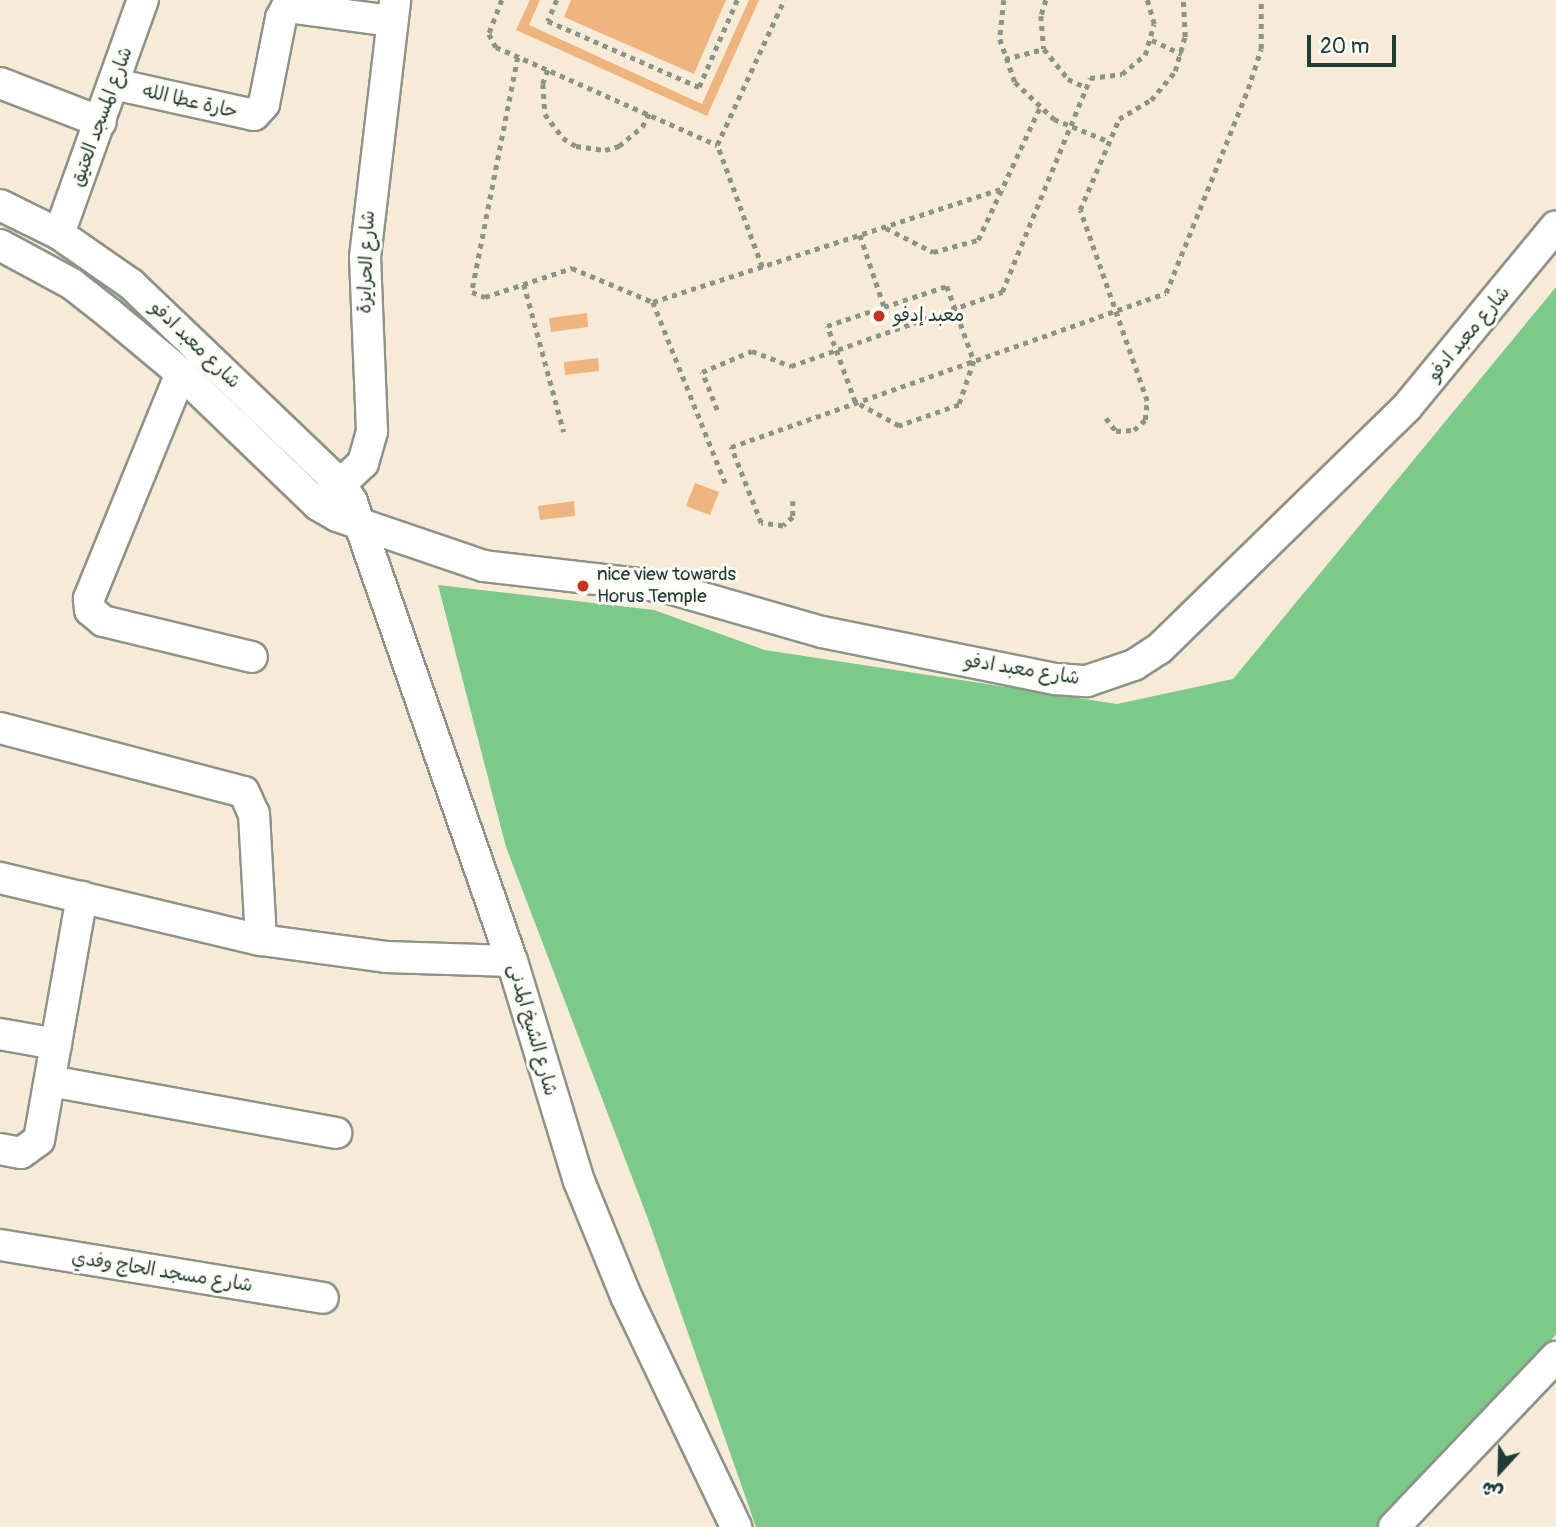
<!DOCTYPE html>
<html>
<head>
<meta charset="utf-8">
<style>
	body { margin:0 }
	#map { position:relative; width:1556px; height:1527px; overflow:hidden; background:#f7ebd8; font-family:Pangolin,"Playpen Sans Arabic",sans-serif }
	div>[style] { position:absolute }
	.green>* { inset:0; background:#7bca8a }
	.building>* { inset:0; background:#eeb57e }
	.path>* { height:4.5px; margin-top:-2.25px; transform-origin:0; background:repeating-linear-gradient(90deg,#8b9486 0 5px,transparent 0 10px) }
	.roads { filter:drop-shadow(2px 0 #8b9486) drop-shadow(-2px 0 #8b9486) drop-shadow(0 2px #8b9486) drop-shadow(0 -2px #8b9486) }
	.minor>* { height:30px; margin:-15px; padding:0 15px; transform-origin:15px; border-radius:15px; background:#fff }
	.dots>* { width:19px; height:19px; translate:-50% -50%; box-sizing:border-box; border:4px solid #fdfcf7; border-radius:50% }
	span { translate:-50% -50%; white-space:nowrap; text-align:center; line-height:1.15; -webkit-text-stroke:6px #fdfcf7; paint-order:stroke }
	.street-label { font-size:19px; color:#1f3d34 }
	.poi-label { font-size:19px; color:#1f3d34 }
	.left { translate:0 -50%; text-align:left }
	.north { position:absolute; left:1465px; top:1436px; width:70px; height:70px; -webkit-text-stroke:5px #fdfcf7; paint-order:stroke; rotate:202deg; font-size:19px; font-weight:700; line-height:28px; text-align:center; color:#1f3d34 }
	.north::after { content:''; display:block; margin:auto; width:24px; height:32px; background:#1f3d34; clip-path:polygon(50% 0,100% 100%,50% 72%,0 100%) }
	.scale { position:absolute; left:1307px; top:35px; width:89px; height:32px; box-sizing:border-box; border:4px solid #1f3d34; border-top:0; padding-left:9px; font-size:21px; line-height:24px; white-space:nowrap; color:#1f3d34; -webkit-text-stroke:5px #fdfcf7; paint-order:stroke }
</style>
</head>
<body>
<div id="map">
	<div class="green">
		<div style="clip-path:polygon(1556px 287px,1556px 1334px,1510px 1394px,1378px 1527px,756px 1527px,648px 1219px,506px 847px,438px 585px,654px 610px,765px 650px,1117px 704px,1233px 679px)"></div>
	</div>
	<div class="building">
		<div style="clip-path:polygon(530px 0,540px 0,529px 25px,702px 104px,749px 0,759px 0,707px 116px,516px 30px)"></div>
		<div style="clip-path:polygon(571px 0,726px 0,694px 74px,564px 17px)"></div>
		<div style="clip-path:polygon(587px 313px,588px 327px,551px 332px,549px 318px)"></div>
		<div style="clip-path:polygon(598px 358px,599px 371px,565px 375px,564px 362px)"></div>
		<div style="clip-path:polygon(695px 483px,719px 492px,710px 515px,686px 506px)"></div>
		<div style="clip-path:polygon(574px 501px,575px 516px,540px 520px,538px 506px)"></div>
	</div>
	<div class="path">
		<div style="left:502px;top:0;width:36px;rotate:111deg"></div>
		<div style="left:489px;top:34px;width:15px;rotate:62deg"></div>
		<div style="left:496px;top:47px;width:242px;rotate:23.9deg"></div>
		<div style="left:557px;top:0;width:23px;rotate:113deg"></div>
		<div style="left:548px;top:21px;width:165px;rotate:23.6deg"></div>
		<div style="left:699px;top:87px;width:95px;rotate:-66.4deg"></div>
		<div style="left:1004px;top:0;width:39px;rotate:96deg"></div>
		<div style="left:1000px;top:39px;width:46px;rotate:70.8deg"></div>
		<div style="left:1015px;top:82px;width:54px;rotate:43.5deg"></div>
		<div style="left:1054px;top:119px;width:58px;rotate:22.2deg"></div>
		<div style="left:1046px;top:0;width:17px;rotate:107deg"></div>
		<div style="left:1041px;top:16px;width:33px;rotate:85deg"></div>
		<div style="left:1044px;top:49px;width:38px;rotate:51deg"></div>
		<div style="left:1068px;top:79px;width:21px;rotate:25deg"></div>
		<div style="left:1152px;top:40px;width:33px;rotate:25deg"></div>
		<div style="left:518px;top:57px;width:239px;rotate:101.1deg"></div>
		<div style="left:472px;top:292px;width:14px;rotate:21deg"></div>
		<div style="left:485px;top:297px;width:92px;rotate:-18.4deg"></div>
		<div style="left:572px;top:268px;width:88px;rotate:22.8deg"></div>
		<div style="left:653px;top:302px;width:199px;rotate:68.2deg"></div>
		<div style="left:1005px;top:59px;width:40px;rotate:-14.4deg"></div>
		<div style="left:548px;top:70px;width:15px;rotate:110deg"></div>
		<div style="left:543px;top:84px;width:30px;rotate:86deg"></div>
		<div style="left:545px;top:114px;width:30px;rotate:53deg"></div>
		<div style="left:563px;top:138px;width:15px;rotate:32deg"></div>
		<div style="left:576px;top:146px;width:29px;rotate:8deg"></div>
		<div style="left:605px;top:150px;width:15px;rotate:-16deg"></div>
		<div style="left:619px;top:146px;width:30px;rotate:-40deg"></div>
		<div style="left:642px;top:127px;width:15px;rotate:-62deg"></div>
		<div style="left:886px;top:228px;width:53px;rotate:27.1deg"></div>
		<div style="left:933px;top:252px;width:47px;rotate:-14.9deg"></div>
		<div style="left:978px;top:240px;width:145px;rotate:-65deg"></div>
		<div style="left:860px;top:235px;width:75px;rotate:71.3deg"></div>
		<div style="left:762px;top:267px;width:130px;rotate:-110.2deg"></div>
		<div style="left:717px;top:145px;width:160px;rotate:-65.2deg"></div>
		<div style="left:524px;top:284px;width:153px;rotate:74.9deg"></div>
		<div style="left:947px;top:286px;width:80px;rotate:70.2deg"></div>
		<div style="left:974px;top:361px;width:46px;rotate:108.8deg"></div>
		<div style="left:959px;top:405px;width:64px;rotate:160.7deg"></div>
		<div style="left:899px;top:426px;width:50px;rotate:-151.4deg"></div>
		<div style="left:855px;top:402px;width:81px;rotate:-110.2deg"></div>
		<div style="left:827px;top:326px;width:126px;rotate:-18.4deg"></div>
		<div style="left:653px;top:302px;width:366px;rotate:-18deg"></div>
		<div style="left:717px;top:410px;width:41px;rotate:-111.5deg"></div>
		<div style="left:702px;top:372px;width:54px;rotate:-22.8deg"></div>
		<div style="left:752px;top:351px;width:42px;rotate:21deg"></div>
		<div style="left:791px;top:366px;width:224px;rotate:-19.3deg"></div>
		<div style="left:1002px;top:292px;width:231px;rotate:-67.6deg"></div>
		<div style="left:1090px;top:78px;width:32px;rotate:-7deg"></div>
		<div style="left:1122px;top:74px;width:30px;rotate:-40deg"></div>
		<div style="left:1145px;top:55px;width:32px;rotate:-74deg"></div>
		<div style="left:1154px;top:24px;width:25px;rotate:-106deg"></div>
		<div style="left:1106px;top:418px;width:16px;rotate:52deg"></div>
		<div style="left:1116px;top:431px;width:18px;rotate:-3deg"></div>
		<div style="left:1134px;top:430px;width:15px;rotate:-42deg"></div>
		<div style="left:1145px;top:420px;width:19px;rotate:-84deg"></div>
		<div style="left:1147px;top:401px;width:202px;rotate:-109.3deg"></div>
		<div style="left:1080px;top:210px;width:99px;rotate:-66.8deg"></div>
		<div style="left:1119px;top:119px;width:37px;rotate:-31deg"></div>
		<div style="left:1151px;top:100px;width:38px;rotate:-50deg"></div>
		<div style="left:1175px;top:71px;width:35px;rotate:-74deg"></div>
		<div style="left:1185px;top:37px;width:37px;rotate:-93deg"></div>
		<div style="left:793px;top:501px;width:16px;rotate:90deg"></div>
		<div style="left:793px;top:517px;width:13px;rotate:138deg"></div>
		<div style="left:783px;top:526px;width:22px;rotate:-172deg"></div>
		<div style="left:761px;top:523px;width:82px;rotate:-111.5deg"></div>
		<div style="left:731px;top:447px;width:461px;rotate:-19.5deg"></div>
		<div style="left:1166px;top:293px;width:220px;rotate:-68.1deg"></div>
		<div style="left:1248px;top:89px;width:42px;rotate:-72deg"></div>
		<div style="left:1261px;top:49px;width:49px;rotate:-90deg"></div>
	</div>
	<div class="roads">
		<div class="minor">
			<div style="left:0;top:83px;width:108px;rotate:21.1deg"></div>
			<div style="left:114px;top:84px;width:143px;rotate:12.5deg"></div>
			<div style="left:254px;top:115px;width:15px;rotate:-48deg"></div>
			<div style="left:264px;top:104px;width:88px;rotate:-78.8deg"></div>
			<div style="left:281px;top:18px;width:13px;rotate:-61deg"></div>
			<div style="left:287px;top:7px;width:106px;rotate:7.6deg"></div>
			<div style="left:0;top:205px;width:66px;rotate:26.2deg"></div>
			<div style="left:59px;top:234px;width:88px;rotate:34.8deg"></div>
			<div style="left:131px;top:284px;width:291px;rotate:43.7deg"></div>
			<div style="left:341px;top:485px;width:20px;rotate:57deg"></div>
			<div style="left:352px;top:502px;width:486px;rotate:70.8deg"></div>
			<div style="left:512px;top:961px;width:230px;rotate:73.1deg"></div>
			<div style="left:579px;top:1181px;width:124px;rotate:67.8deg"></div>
			<div style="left:626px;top:1296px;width:256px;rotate:64.5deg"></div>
			<div style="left:59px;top:234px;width:249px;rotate:-70.3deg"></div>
			<div style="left:0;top:245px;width:82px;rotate:28.4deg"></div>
			<div style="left:72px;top:284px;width:47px;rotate:38.1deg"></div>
			<div style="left:109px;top:313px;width:94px;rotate:39.8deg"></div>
			<div style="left:181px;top:373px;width:190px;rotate:43.9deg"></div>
			<div style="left:318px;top:505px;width:22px;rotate:30deg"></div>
			<div style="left:337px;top:516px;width:155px;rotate:18.8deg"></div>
			<div style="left:484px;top:566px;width:182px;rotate:6.6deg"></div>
			<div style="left:665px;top:587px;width:163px;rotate:16deg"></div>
			<div style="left:822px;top:632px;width:239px;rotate:11.4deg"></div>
			<div style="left:1056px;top:679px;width:31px;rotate:4deg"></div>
			<div style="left:1087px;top:681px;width:50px;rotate:-18.8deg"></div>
			<div style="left:1134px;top:665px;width:30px;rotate:-33deg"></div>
			<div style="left:1159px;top:649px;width:347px;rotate:-44.3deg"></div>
			<div style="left:1407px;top:407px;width:234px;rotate:-50.5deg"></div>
			<div style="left:181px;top:373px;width:244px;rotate:112.2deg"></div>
			<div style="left:89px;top:599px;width:11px;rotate:85deg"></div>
			<div style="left:90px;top:610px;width:17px;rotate:40deg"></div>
			<div style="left:103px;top:621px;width:153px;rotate:13.6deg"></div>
			<div style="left:326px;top:498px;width:51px;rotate:-43.4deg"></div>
			<div style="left:363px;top:463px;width:33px;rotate:-74deg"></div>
			<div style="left:372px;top:431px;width:174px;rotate:-92.3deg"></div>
			<div style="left:365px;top:257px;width:259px;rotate:-83.3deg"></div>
			<div style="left:0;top:728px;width:252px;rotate:14.7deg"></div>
			<div style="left:244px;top:792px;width:24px;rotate:66deg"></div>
			<div style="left:254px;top:814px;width:126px;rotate:86.8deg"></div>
			<div style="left:0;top:878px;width:268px;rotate:13.4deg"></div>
			<div style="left:261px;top:940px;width:126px;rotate:7.7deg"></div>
			<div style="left:386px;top:957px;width:126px;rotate:1.8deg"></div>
			<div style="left:0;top:1034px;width:57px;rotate:10.1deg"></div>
			<div style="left:50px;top:1081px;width:291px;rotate:10.3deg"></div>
			<div style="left:0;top:1149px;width:21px;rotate:11deg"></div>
			<div style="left:21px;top:1153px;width:22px;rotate:-36deg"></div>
			<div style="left:39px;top:1140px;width:247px;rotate:-80deg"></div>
			<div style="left:0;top:1245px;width:327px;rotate:9.3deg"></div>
			<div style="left:1394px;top:1527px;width:235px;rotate:-46.4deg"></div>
		</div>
	</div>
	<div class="dots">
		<div style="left:879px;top:316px;background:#c8321e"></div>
		<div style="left:583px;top:586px;background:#c8321e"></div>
	</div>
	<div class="street-label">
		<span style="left:190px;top:102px;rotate:13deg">حارة عطا الله</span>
		<span style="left:102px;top:117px;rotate:-70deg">شارع المسجد العتيق</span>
		<span style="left:367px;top:262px;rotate:-88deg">شارع الحرايزة</span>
		<span style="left:1469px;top:334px;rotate:-50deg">شارع معبد ادفو</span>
		<span style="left:195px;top:345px;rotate:44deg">شارع معبد ادفو</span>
		<span style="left:1022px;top:670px;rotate:9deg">شارع معبد ادفو</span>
		<span style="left:532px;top:1030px;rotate:74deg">شارع الشيخ المدنى</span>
		<span style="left:162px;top:1272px;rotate:9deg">شارع مسجد الحاج وفدي</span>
	</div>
	<div class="poi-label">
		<span class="left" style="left:893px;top:316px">معبد إدفو</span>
		<span class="left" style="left:597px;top:586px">nice view towards<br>Horus Temple</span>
	</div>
	<div class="north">ش</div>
	<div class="scale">20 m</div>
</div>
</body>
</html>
